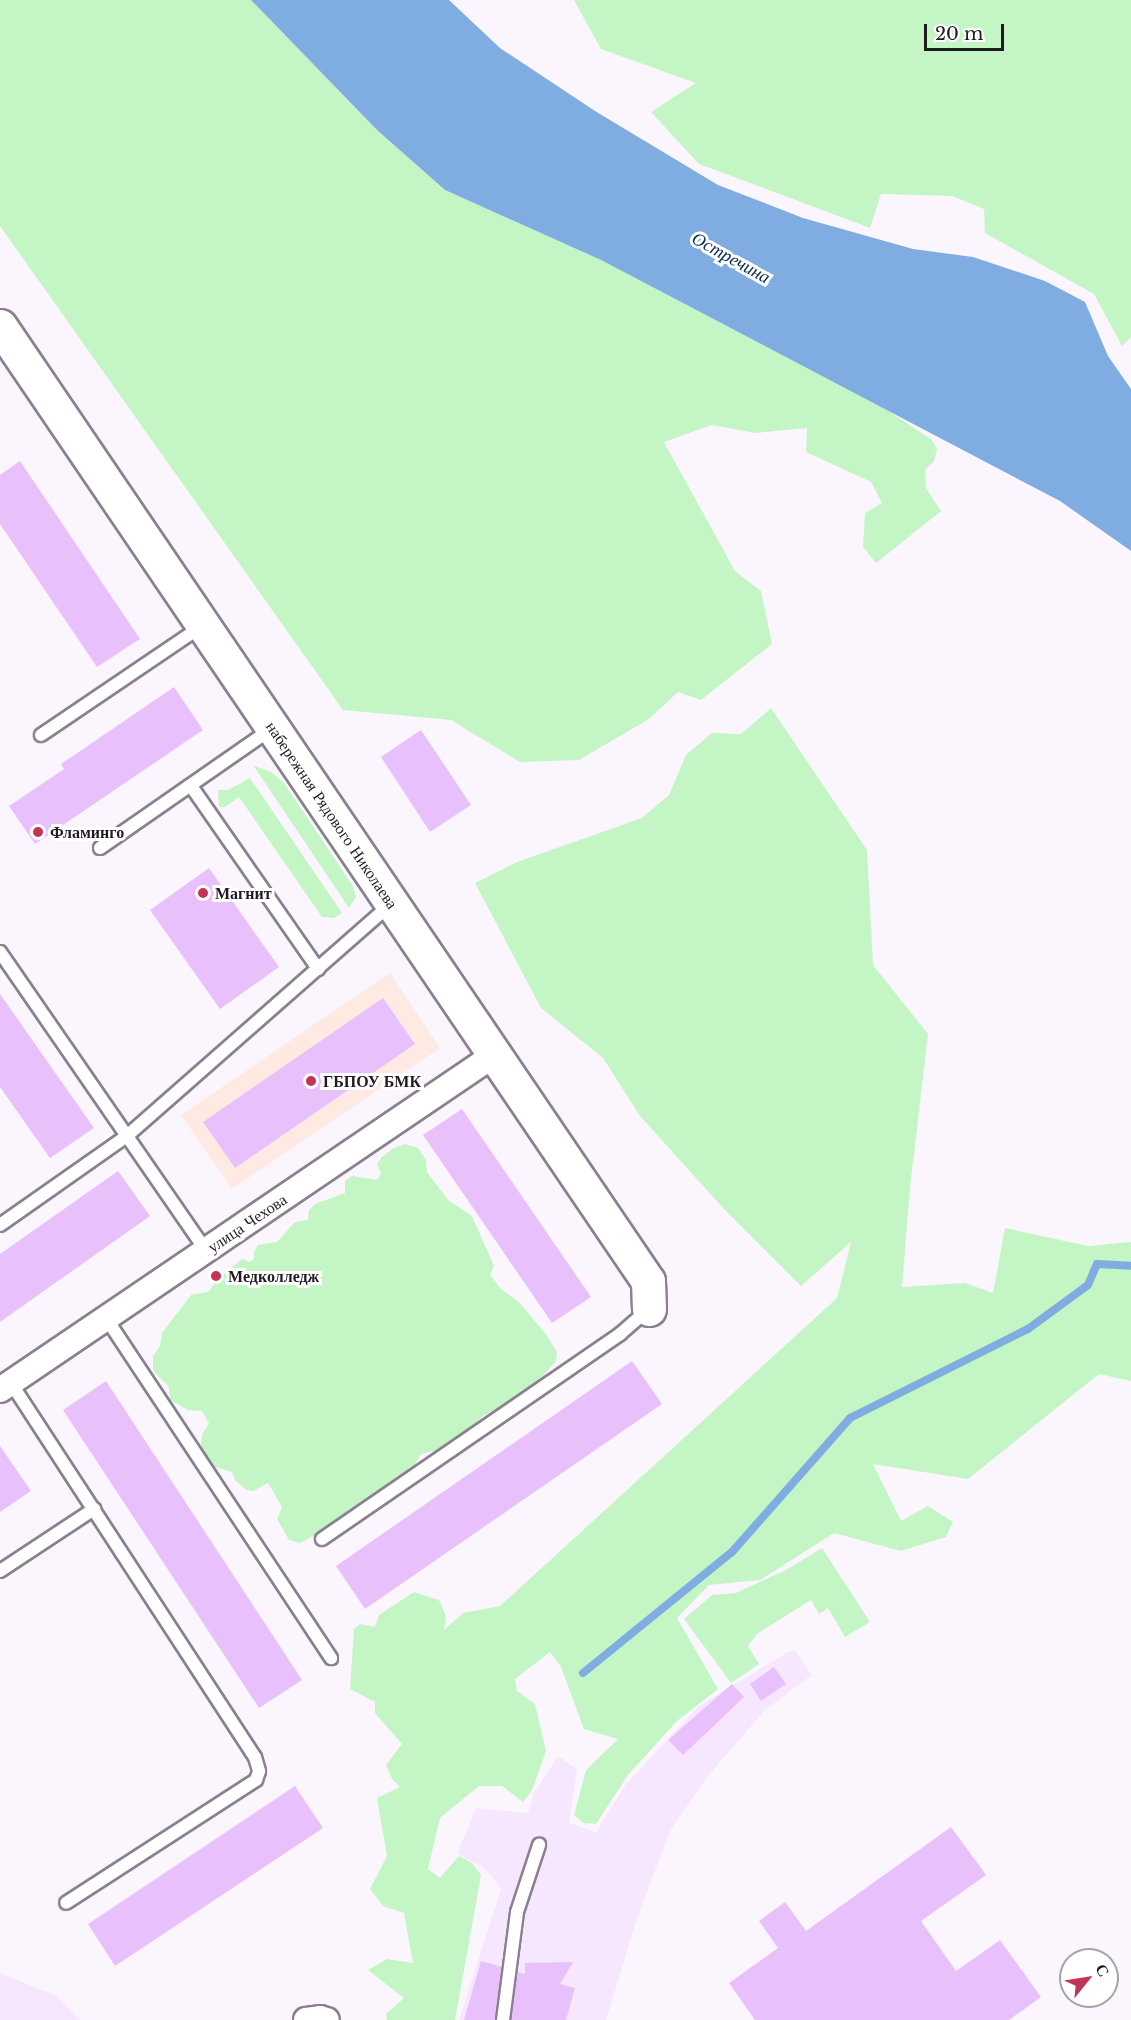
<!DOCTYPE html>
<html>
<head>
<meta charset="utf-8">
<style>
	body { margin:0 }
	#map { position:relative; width:1131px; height:2020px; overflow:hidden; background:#fbf6fd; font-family:"Libre Baskerville",serif }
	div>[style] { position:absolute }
	.built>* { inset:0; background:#f7e7fe }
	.education>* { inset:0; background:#feeae2 }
	.green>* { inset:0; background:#c4f6c5 }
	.water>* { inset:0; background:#7fade1 }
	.stream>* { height:8px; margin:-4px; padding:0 4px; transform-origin:4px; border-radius:4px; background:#7fade1 }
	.building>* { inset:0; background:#e8c0fb }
	.roads { filter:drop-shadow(2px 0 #8a808f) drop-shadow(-2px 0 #8a808f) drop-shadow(0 2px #8a808f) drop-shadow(0 -2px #8a808f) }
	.lane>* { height:12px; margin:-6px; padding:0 6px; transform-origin:6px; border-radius:6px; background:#fff }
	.street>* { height:24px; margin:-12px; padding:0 12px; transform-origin:12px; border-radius:12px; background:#fff }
	.secondary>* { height:33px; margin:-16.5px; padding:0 16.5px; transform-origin:16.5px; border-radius:16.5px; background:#fff }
	.dots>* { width:16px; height:16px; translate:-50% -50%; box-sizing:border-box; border:3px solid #fff; border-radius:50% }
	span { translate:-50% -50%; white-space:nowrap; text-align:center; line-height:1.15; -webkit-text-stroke:6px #fff; paint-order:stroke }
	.street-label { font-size:16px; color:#1f1b21 }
	.poi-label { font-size:16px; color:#1f1b21; font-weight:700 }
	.left { translate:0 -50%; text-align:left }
	.water-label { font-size:18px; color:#082b4c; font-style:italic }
	.north { position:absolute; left:1059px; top:1948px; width:60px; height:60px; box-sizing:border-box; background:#fff; border:2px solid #a5a4a6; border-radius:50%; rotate:60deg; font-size:16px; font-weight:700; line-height:24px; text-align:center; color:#1f1b21 }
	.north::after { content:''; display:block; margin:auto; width:21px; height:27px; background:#c43456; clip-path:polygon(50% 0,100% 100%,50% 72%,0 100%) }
	.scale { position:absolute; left:924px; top:24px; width:80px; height:27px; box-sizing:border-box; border:3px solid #1f1b21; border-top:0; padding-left:8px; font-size:18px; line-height:21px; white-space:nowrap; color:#1f1b21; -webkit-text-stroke:4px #fff; paint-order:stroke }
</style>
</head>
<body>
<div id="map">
	<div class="built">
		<div style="clip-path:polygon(795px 1651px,812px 1675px,765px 1710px,708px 1776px,671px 1829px,638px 1915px,606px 2020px,459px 2020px,501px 1889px,485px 1868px,457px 1854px,476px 1808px,528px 1813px,534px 1793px,558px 1756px,577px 1769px,569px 1823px,596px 1832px,626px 1784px,699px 1706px,788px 1652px)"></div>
		<div style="clip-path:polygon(0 1973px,57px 1996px,81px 2020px,0 2020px)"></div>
	</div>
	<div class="education">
		<div style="clip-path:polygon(390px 973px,440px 1048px,232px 1189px,181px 1115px)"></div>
	</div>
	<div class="green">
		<div style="clip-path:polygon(0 0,251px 0,377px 130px,445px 190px,601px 260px,887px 410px,932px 440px,937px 449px,934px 461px,925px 470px,926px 488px,941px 511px,876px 563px,863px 547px,865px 513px,882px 503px,871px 482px,806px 452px,807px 428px,755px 433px,712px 425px,664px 442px,735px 571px,761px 591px,772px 644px,701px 700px,678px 692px,649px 719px,579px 760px,520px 762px,451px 720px,343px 710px,0 226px)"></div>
		<div style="clip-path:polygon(574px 0,1131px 0,1131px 337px,1122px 346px,1094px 294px,985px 233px,984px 209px,952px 196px,881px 194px,870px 228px,699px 164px,651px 112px,696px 83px,601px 49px)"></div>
		<div style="clip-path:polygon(771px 708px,867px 850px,873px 965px,928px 1034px,910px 1188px,902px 1287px,965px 1283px,993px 1293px,1005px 1228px,1088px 1246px,1131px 1242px,1131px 1381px,1099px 1374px,968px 1479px,873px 1464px,901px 1521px,928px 1506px,953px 1522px,946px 1537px,901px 1551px,834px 1533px,760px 1580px,709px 1585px,677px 1618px,718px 1689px,677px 1721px,628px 1775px,596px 1824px,583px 1823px,574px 1815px,586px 1770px,618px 1739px,584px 1729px,561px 1667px,550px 1652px,515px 1679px,517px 1691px,535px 1704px,546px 1751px,532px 1790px,523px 1802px,502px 1786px,479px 1786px,440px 1818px,428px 1869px,440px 1878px,459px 1856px,472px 1863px,481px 1875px,455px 2020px,387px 2020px,386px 2014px,404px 1998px,368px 1970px,387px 1959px,413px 1963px,404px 1913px,383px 1906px,370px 1889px,387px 1856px,377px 1798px,400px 1787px,392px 1779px,386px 1765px,402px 1744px,375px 1713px,375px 1702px,350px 1689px,354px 1629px,360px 1624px,375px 1627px,379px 1615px,414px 1592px,439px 1600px,446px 1616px,444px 1630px,463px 1613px,500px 1606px,837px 1298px,851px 1242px,801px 1286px,724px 1209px,640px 1116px,603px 1058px,541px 1008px,475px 883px,517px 862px,642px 818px,669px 795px,686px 755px,712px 733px,741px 734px)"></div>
		<div style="clip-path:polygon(253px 765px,271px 772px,284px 783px,353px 886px,356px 897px,349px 908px)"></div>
		<div style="clip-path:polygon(250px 778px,342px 913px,334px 918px,322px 917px,239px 797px,225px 807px,219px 807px,218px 790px,228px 790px)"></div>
		<div style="clip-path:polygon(405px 1144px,418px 1148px,426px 1160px,427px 1172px,448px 1200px,472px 1216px,494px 1266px,490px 1274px,500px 1288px,520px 1303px,548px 1337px,557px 1352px,556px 1361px,540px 1379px,502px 1406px,483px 1416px,463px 1436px,443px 1449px,421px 1454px,407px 1477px,385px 1491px,375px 1491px,360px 1507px,336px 1524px,300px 1543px,289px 1540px,277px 1519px,282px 1507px,268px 1483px,253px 1491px,246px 1490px,235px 1480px,232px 1472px,209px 1465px,201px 1445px,202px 1435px,209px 1423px,202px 1411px,188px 1410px,170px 1400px,169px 1387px,153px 1371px,153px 1356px,160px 1346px,162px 1333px,191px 1295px,208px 1292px,219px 1278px,242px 1259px,249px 1262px,254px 1259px,254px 1252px,258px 1245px,277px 1242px,295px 1222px,308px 1220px,309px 1210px,315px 1204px,345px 1193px,345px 1181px,352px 1176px,377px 1180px,381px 1174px,377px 1164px,382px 1157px,394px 1148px)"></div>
		<div style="clip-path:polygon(822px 1548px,870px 1622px,845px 1637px,828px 1608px,819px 1614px,811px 1600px,757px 1634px,748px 1646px,759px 1664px,731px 1683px,684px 1619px,712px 1595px,736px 1593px,786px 1570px)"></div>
	</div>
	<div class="water">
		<div style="clip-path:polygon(251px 0,449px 0,500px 48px,595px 111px,718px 185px,803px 218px,913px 249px,973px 257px,1045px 281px,1085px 302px,1108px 356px,1131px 389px,1131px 551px,1060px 501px,601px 260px,445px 190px,377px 130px)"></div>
	</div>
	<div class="stream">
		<div style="left:583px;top:1673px;width:192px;rotate:-39.1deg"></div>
		<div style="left:732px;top:1552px;width:179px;rotate:-48.6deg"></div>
		<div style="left:850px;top:1418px;width:199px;rotate:-26.6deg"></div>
		<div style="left:1028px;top:1329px;width:74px;rotate:-36.3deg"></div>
		<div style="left:1088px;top:1285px;width:23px;rotate:-67deg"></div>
		<div style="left:1097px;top:1264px;width:34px;rotate:3deg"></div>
	</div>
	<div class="building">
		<div style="clip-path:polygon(20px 461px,140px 639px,97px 667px,0 524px,0 475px)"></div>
		<div style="clip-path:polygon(174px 687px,203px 730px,35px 844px,9px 806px,64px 769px,61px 764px)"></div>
		<div style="clip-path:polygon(421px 730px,471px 805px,430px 832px,381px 757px)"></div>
		<div style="clip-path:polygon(209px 868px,279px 967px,220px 1009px,150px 910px)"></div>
		<div style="clip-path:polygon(0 994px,94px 1128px,50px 1158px,0 1087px)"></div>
		<div style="clip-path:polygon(383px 998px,415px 1044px,235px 1168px,203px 1122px)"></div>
		<div style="clip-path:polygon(462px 1109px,591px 1297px,552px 1323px,423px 1135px)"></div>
		<div style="clip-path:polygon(118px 1171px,150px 1216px,0 1322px,0 1254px)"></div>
		<div style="clip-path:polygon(632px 1361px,662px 1404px,365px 1609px,336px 1566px)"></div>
		<div style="clip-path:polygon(106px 1381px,302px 1680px,259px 1708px,63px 1410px)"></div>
		<div style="clip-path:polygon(0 1446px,31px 1491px,0 1512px)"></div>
		<div style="clip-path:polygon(774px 1667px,786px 1684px,761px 1701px,750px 1684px)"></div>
		<div style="clip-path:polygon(732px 1684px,744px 1697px,683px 1755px,668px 1740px)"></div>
		<div style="clip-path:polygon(295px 1786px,323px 1828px,115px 1966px,88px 1924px)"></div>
		<div style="clip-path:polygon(951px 1827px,986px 1875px,921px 1921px,956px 1971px,1000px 1940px,1041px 1997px,1009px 2020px,755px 2020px,729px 1983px,778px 1948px,759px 1921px,785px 1902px,806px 1931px)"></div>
		<div style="clip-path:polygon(481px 1961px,502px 1967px,495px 2020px,464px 2020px)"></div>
		<div style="clip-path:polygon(573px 1962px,560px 1984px,575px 1988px,566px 2020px,511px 2020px,518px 1972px,525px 1974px,525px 1963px)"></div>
	</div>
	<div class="roads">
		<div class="lane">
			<div style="left:41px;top:735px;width:194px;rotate:-34.1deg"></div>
			<div style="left:191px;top:786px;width:223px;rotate:55.2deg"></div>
			<div style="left:100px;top:848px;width:208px;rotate:-34.8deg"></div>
			<div style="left:0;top:952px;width:363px;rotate:55.4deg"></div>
			<div style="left:0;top:1225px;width:156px;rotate:-35.1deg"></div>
			<div style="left:128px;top:1135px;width:350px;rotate:-41.3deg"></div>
			<div style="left:106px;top:1318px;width:408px;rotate:56.5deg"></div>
			<div style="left:11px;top:1383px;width:447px;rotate:56.9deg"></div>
			<div style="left:255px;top:1757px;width:15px;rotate:74deg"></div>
			<div style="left:259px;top:1771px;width:9px;rotate:108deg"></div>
			<div style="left:256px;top:1780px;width:226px;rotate:147.1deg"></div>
			<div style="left:322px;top:1539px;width:362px;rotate:-34.5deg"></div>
			<div style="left:620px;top:1334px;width:37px;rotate:-41deg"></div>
			<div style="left:0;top:1571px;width:113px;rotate:-33.4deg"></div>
			<div style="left:503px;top:2020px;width:109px;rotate:-82.6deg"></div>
			<div style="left:517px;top:1912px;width:71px;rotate:-71.8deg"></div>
		</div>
		<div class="street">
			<div style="left:0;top:1390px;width:597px;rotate:-34.14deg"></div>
			<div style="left:306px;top:2020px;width:14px;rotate:-8deg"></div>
			<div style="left:320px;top:2018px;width:7px;rotate:16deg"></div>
		</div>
		<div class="secondary">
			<div style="left:0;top:326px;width:1154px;rotate:55.84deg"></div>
			<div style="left:648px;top:1281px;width:28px;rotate:88deg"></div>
		</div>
	</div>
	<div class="dots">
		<div style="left:38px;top:832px;background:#c43456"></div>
		<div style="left:203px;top:893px;background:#c43456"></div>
		<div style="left:311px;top:1081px;background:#c43456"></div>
		<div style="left:216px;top:1276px;background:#c43456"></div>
	</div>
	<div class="street-label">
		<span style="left:332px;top:815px;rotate:56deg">набережная Рядового Николаева</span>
		<span style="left:247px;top:1223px;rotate:-34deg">улица Чехова</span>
	</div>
	<div class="poi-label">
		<span class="left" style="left:50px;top:832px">Фламинго</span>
		<span class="left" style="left:215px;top:893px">Магнит</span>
		<span class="left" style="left:323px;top:1081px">ГБПОУ БМК</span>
		<span class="left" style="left:228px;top:1276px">Медколледж</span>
	</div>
	<div class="water-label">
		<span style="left:731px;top:258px;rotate:29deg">Остречина</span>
	</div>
	<div class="north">С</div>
	<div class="scale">20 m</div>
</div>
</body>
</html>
